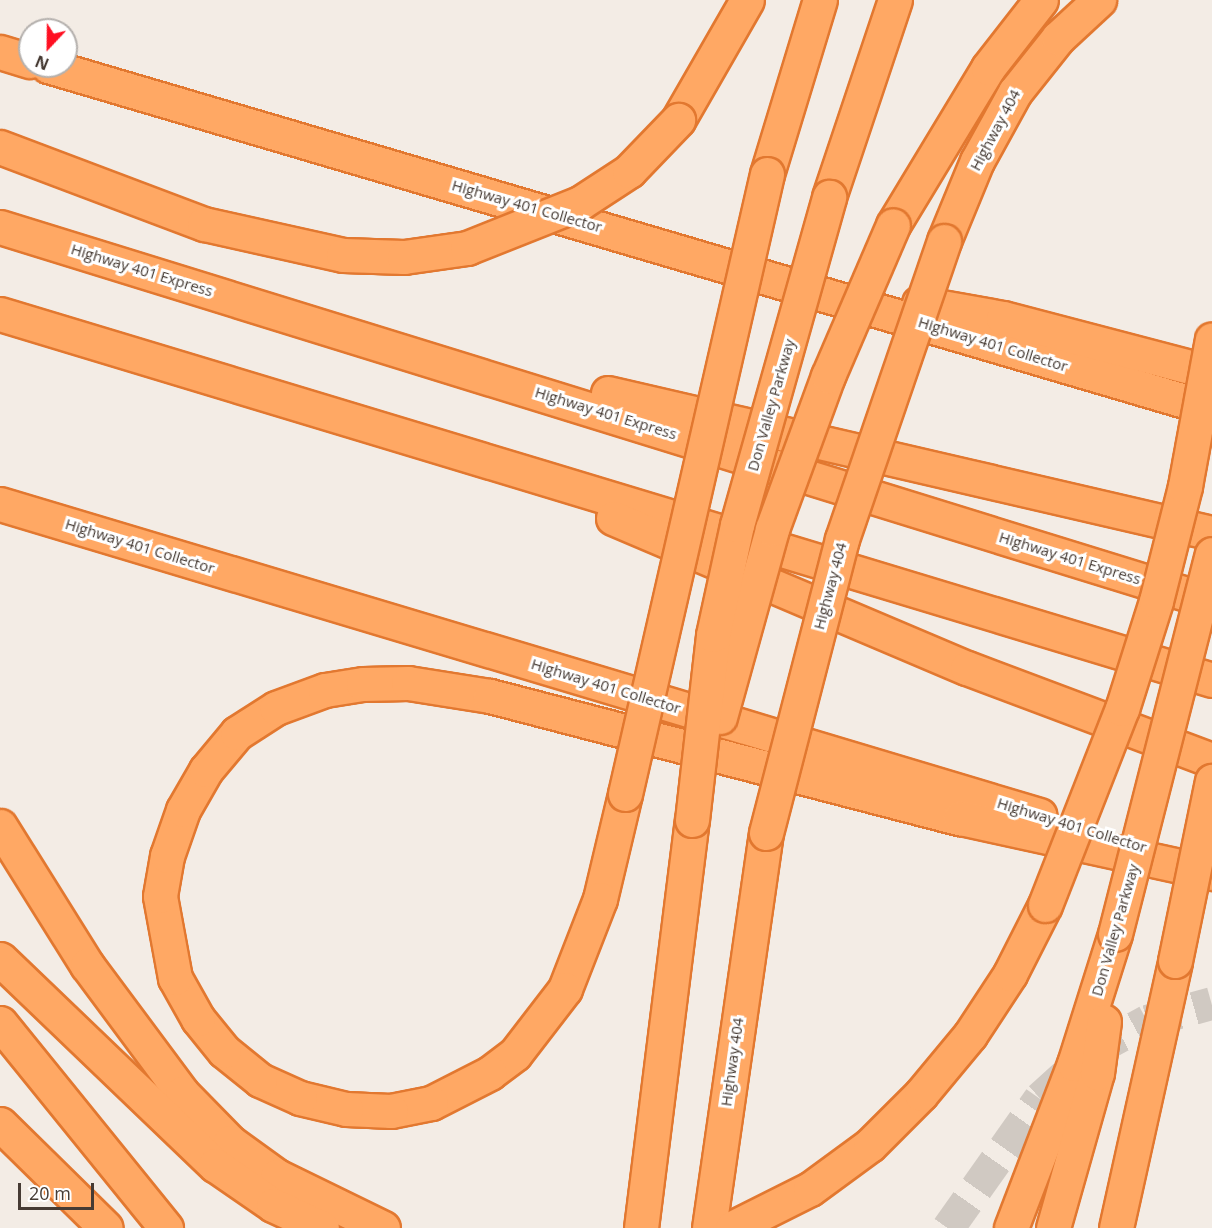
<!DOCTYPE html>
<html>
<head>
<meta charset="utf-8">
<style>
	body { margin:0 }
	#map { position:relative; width:1212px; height:1228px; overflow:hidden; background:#f3ece5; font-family:"Open Sans",sans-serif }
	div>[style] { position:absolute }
	.highway-tunnel>* { height:33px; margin-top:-16.5px; transform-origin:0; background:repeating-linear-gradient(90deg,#d0c9c2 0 33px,transparent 0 49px) }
	.roads { filter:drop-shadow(2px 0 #e27830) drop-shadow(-2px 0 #e27830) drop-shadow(0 2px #e27830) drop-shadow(0 -2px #e27830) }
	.highway>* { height:33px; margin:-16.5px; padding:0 16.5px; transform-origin:16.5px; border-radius:16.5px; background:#ffa864 }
	.bridges { filter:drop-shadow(2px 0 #e27830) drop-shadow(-2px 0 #e27830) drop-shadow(0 2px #e27830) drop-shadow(0 -2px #e27830) }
	.highway-bridge>* { height:33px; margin:-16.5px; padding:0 16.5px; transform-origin:16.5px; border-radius:16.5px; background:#ffa864 }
	span { translate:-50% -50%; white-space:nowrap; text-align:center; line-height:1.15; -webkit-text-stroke:6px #fff; paint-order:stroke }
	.street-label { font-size:15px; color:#463b34 }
	.north { position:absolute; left:18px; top:18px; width:60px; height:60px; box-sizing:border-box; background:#fff; border:2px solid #b5b1ae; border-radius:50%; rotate:202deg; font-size:16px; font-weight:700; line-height:24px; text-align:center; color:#463b34 }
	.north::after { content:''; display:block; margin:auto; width:21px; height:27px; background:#ff1022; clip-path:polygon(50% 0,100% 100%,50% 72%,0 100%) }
	.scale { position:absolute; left:18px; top:1183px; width:76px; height:27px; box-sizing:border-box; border:3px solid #463b34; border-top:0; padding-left:8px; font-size:18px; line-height:21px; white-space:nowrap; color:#463b34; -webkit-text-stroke:4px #fff; paint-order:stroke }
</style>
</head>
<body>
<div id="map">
	<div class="highway-tunnel">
		<div style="left:948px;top:1228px;width:159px;rotate:-54.7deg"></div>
		<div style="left:1040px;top:1098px;width:70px;rotate:-42.1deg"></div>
		<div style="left:1092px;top:1051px;width:63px;rotate:-28.6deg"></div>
		<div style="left:1147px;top:1021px;width:67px;rotate:-15.5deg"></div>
	</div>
	<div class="roads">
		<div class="highway">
			<div style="left:0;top:52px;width:31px;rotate:17deg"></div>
			<div style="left:48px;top:66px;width:1213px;rotate:16.42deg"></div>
			<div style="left:678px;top:120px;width:138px;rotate:-60.1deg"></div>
			<div style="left:767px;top:174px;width:182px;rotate:-73.1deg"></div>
			<div style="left:829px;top:197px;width:208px;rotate:-71.5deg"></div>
			<div style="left:893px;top:225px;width:184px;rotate:-58.8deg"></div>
			<div style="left:988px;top:68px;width:86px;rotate:-52.1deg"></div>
			<div style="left:0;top:227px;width:1269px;rotate:17.19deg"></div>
			<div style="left:944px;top:241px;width:87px;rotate:-67.6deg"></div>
			<div style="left:977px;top:161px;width:79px;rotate:-61.2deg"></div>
			<div style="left:1015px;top:92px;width:69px;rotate:-51.5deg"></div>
			<div style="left:1058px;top:38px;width:56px;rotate:-42.8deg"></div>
			<div style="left:919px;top:303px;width:85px;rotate:10.1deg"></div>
			<div style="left:1003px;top:318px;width:216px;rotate:14.7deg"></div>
			<div style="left:0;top:314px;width:1266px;rotate:16.8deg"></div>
			<div style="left:608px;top:393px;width:620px;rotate:13.05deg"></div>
			<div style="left:0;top:504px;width:1085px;rotate:16.66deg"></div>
			<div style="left:613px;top:518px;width:384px;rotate:23deg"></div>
			<div style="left:967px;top:668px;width:262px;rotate:20.6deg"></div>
			<div style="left:625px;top:794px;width:108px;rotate:103.4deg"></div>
			<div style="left:600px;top:899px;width:97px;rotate:111.3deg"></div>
			<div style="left:565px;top:989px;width:82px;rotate:127.6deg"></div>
			<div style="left:515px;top:1054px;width:31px;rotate:143deg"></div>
			<div style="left:490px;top:1073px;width:66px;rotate:153deg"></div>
			<div style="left:431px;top:1103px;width:41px;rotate:168.7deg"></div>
			<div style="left:391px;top:1111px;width:45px;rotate:-177.5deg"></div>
			<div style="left:346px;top:1109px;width:47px;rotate:-166.6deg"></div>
			<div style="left:300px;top:1098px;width:44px;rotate:-155.8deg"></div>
			<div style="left:260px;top:1080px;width:46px;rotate:-141.1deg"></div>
			<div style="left:224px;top:1051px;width:41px;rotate:-129.1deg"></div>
			<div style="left:198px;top:1019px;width:47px;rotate:-119.3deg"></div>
			<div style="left:175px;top:978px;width:83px;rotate:-100.4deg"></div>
			<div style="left:160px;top:896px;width:41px;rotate:-80.1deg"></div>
			<div style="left:167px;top:856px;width:49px;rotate:-70.8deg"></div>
			<div style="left:183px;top:810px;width:46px;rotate:-60.1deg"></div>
			<div style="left:206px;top:770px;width:48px;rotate:-50deg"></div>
			<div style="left:237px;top:733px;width:46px;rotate:-32.7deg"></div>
			<div style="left:276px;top:708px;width:52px;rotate:-20.2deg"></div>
			<div style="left:325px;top:690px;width:38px;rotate:-9deg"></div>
			<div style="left:363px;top:684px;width:45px;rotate:-1.3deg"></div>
			<div style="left:408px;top:683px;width:83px;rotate:9deg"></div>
			<div style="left:490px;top:696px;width:486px;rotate:14.6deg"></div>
			<div style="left:960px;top:818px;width:258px;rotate:12.3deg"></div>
			<div style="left:0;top:826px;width:164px;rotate:58deg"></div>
			<div style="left:87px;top:965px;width:159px;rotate:53.4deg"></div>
			<div style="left:182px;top:1093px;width:69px;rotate:45.6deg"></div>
			<div style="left:230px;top:1142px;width:58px;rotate:35.9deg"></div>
			<div style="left:277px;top:1176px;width:118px;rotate:26.1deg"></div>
			<div style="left:0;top:959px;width:298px;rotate:43.8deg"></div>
			<div style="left:215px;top:1165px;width:70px;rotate:34.6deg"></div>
			<div style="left:273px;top:1205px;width:54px;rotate:25.1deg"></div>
			<div style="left:0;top:1023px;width:264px;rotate:51deg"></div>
			<div style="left:0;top:1124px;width:148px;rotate:44.5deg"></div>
			<div style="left:641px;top:1228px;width:411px;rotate:-82.9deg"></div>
			<div style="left:709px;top:1228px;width:399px;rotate:-81.8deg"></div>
			<div style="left:732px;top:1228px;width:87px;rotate:-26.6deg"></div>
			<div style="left:810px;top:1189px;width:74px;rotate:-36.3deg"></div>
			<div style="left:870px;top:1145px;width:72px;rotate:-45deg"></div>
			<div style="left:921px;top:1094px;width:77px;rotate:-50.3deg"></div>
			<div style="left:970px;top:1035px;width:73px;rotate:-56.7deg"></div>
			<div style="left:1010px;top:974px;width:77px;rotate:-63.1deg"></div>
			<div style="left:1011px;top:1228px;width:176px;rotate:-69deg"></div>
			<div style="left:1074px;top:1064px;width:136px;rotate:-72.5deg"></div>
			<div style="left:1053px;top:1228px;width:161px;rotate:-74.2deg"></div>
			<div style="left:1097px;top:1073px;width:52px;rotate:-82.3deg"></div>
			<div style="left:1116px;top:1228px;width:273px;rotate:-77.5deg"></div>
		</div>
	</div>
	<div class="bridges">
		<div class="highway-bridge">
			<div style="left:0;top:147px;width:218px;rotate:20.7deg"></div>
			<div style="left:204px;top:224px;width:142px;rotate:12.6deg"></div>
			<div style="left:343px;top:255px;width:61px;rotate:1.9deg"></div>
			<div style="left:404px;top:257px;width:64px;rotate:-8.1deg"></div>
			<div style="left:467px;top:248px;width:122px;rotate:-21.7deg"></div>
			<div style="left:580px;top:203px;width:59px;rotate:-33.1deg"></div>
			<div style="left:629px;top:171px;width:71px;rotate:-46.1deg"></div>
			<div style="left:720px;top:717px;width:195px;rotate:-74.5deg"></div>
			<div style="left:772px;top:529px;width:163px;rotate:-69.9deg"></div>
			<div style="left:828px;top:376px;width:164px;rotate:-66.7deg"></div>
			<div style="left:625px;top:794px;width:636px;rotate:-77.1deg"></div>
			<div style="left:692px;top:820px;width:186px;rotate:-83.5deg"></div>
			<div style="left:713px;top:635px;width:113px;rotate:-77.7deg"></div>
			<div style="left:737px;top:525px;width:341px;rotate:-74.3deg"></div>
			<div style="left:766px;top:833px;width:304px;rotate:-75.5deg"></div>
			<div style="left:842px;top:539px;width:315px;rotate:-71.1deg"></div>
			<div style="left:1045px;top:905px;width:211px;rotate:-68.6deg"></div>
			<div style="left:1122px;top:709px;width:113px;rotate:-72.5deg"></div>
			<div style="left:1156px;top:601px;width:119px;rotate:-75.8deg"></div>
			<div style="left:1185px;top:486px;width:149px;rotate:-79.6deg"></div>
			<div style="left:1115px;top:934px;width:392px;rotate:-75.7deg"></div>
			<div style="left:1175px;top:961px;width:184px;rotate:-78.4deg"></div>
		</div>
	</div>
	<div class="street-label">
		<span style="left:995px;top:130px;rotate:-62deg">Highway 404</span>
		<span style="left:527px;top:206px;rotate:16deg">Highway 401 Collector</span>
		<span style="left:142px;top:270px;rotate:17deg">Highway 401 Express</span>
		<span style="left:993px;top:344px;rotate:17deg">Highway 401 Collector</span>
		<span style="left:771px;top:405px;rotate:-74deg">Don Valley Parkway</span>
		<span style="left:606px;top:413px;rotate:17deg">Highway 401 Express</span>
		<span style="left:140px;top:546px;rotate:17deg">Highway 401 Collector</span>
		<span style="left:1070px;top:558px;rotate:17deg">Highway 401 Express</span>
		<span style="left:830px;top:586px;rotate:-75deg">Highway 404</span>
		<span style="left:606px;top:686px;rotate:17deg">Highway 401 Collector</span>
		<span style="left:1072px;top:825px;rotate:17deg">Highway 401 Collector</span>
		<span style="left:1115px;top:930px;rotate:-74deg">Don Valley Parkway</span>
		<span style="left:732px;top:1062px;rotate:-82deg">Highway 404</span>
	</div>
	<div class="north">N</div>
	<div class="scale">20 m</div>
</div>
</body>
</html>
